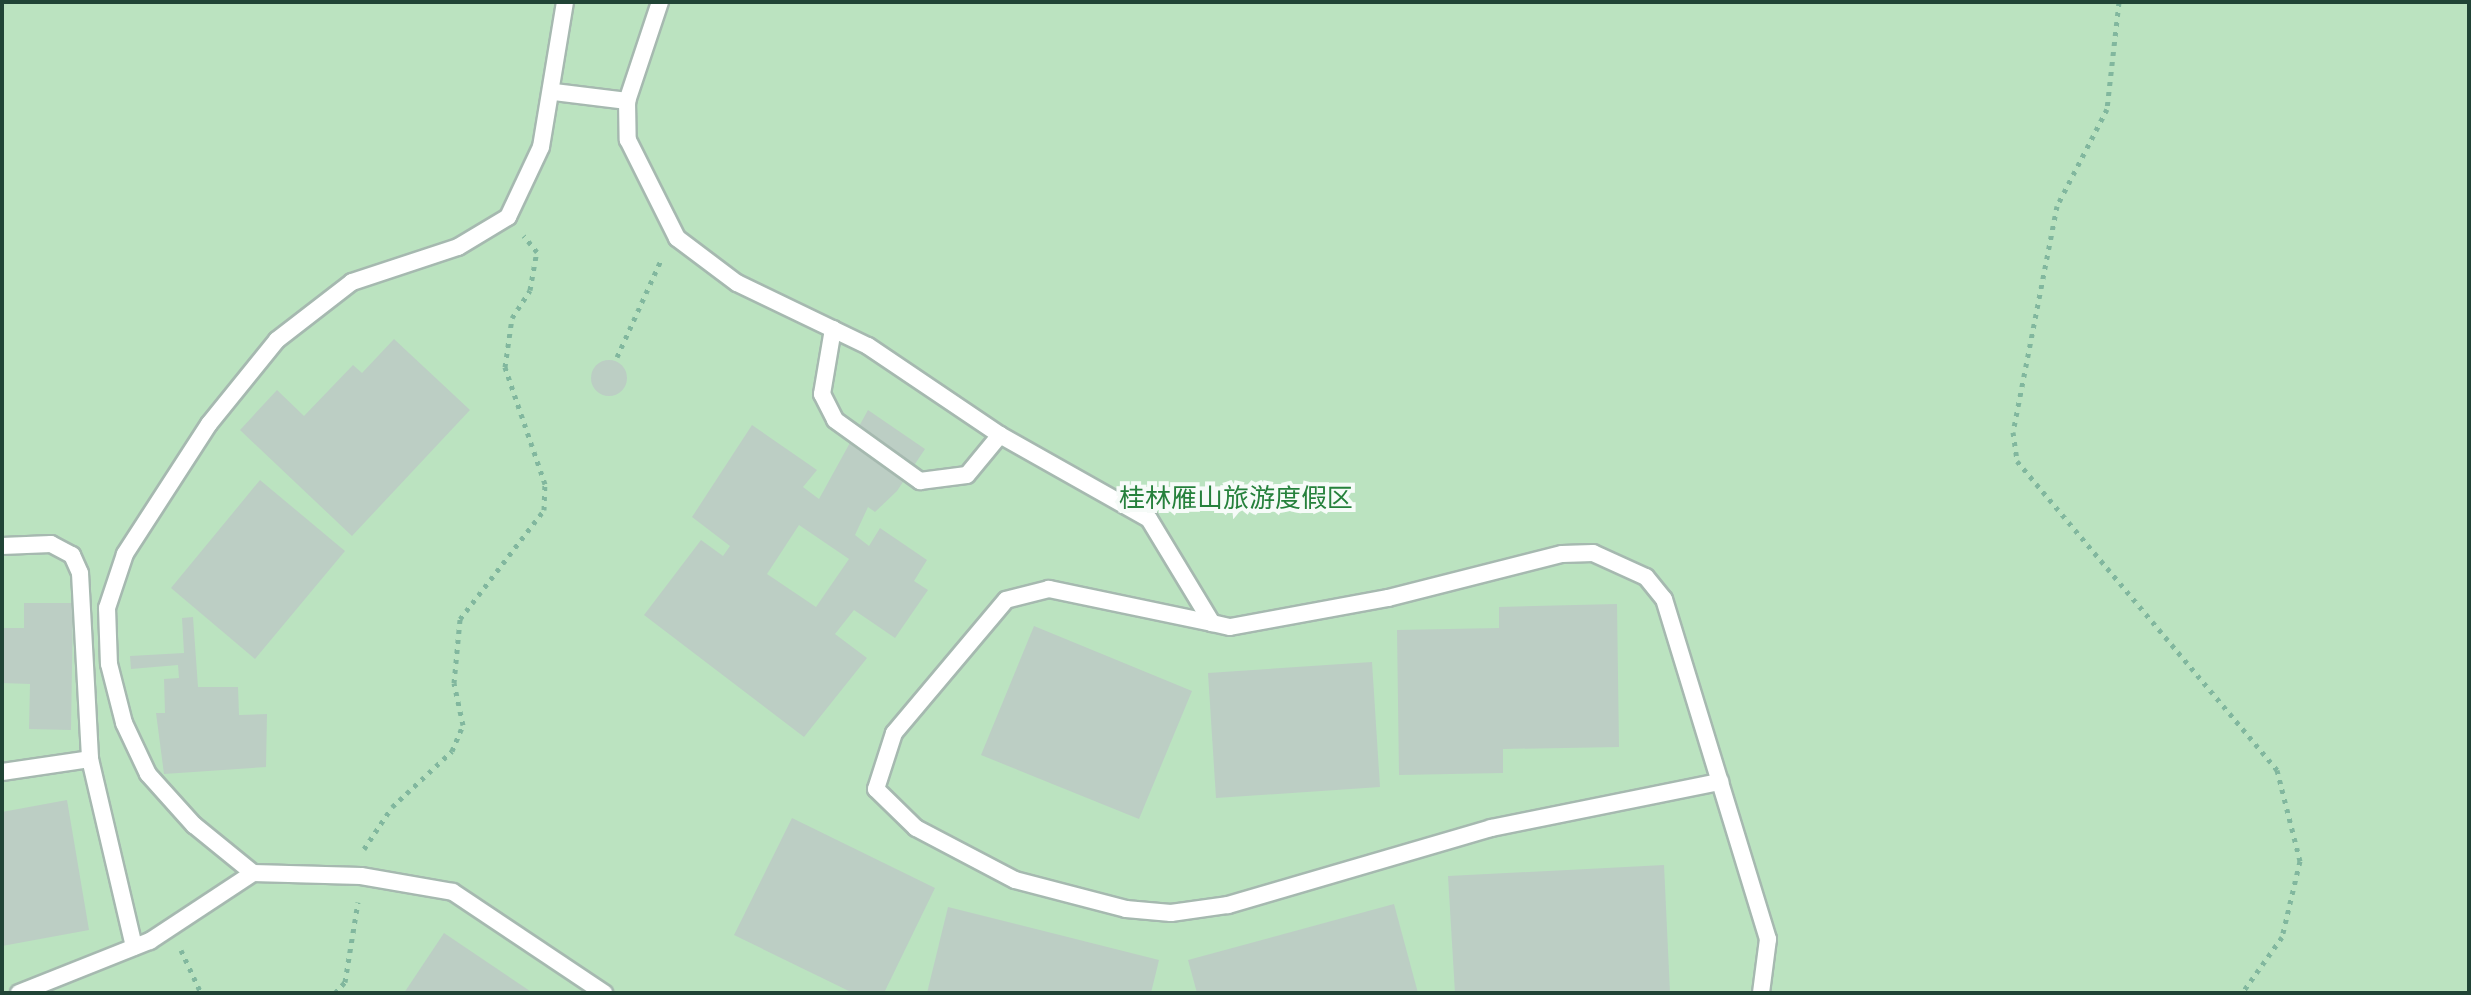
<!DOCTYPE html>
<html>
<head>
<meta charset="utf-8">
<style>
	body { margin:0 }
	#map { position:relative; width:2471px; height:995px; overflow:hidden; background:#e5f0e9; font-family:Lato,"Noto Sans SC",sans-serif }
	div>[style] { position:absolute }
	.green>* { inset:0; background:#bbe3c0 }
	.building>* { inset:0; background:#bccec4 }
	.round { border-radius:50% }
	.path>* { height:5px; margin-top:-2.5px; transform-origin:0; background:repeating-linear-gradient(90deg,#81b79e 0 4px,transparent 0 10px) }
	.roads { filter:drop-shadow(2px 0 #a6b9b0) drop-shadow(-2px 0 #a6b9b0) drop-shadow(0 2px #a6b9b0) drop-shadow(0 -2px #a6b9b0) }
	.lane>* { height:16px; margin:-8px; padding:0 8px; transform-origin:8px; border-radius:8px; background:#fff }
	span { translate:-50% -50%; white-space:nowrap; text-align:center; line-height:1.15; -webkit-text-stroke:8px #f6fbf8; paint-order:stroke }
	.park-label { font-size:26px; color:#26813c }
	.frame { position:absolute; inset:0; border:4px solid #214436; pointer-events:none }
</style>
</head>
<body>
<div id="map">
	<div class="green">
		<div style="clip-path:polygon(2px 2px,2469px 2px,2469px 993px,2px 993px)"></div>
	</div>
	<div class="building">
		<div style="clip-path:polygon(394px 339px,470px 410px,352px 536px,240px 430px,277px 390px,304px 416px,353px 365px,362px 373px)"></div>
		<div class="round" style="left:591px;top:360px;width:36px;height:36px"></div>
		<div style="clip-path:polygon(evenodd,868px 410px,925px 449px,897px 491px,875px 512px,868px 507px,855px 535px,869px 546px,880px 528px,927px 560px,914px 581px,928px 590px,895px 638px,854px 610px,835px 634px,867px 658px,804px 737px,644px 615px,701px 540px,723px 556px,730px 546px,692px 517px,752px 425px,817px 470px,803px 487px,819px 499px,868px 410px,799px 525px,849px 559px,816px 607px,767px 574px,799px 525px)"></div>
		<div style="clip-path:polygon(260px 480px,345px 551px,255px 659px,171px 588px)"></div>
		<div style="clip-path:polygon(24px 603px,73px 603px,71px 730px,29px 729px,30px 684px,2px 683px,2px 628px,24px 628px)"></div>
		<div style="clip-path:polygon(1617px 604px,1619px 747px,1503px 749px,1503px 773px,1399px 775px,1397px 630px,1499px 628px,1499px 607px)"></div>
		<div style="clip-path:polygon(193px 617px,198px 687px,238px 687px,239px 715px,267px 714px,266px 767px,164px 774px,156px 713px,165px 713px,164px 679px,179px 678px,178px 665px,131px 669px,130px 656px,184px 653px,182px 618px)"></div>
		<div style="clip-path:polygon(1034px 626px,1192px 691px,1139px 819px,981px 755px)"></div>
		<div style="clip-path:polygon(1372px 662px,1380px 787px,1216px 798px,1208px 673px)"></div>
		<div style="clip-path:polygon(67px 800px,89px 930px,2px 946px,2px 812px)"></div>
		<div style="clip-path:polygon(792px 818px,935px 888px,884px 993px,853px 993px,734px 935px)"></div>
		<div style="clip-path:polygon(1664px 865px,1670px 993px,1455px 993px,1448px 876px)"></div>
		<div style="clip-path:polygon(1394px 904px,1418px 993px,1197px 993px,1188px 960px)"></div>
		<div style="clip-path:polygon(948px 907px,1159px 960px,1151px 993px,927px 993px)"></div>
		<div style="clip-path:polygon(444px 933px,533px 993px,404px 993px)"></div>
	</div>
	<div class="path">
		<div style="left:2119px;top:2px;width:108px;rotate:96.4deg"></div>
		<div style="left:2107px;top:109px;width:109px;rotate:117.3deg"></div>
		<div style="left:2057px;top:206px;width:230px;rotate:101deg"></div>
		<div style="left:2013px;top:432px;width:29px;rotate:82deg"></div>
		<div style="left:2017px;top:461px;width:404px;rotate:49.9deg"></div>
		<div style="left:2277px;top:770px;width:94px;rotate:75.8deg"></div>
		<div style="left:2300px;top:861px;width:78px;rotate:103.3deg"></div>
		<div style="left:2282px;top:937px;width:69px;rotate:125.5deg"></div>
		<div style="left:617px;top:357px;width:109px;rotate:-65.6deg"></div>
		<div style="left:364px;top:849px;width:50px;rotate:-56.3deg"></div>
		<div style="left:392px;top:807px;width:82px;rotate:-43deg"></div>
		<div style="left:452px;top:751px;width:28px;rotate:-67deg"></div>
		<div style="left:463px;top:725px;width:43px;rotate:-102.1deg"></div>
		<div style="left:454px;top:683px;width:64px;rotate:-84.6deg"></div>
		<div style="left:460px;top:619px;width:138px;rotate:-52.4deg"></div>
		<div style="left:544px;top:510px;width:26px;rotate:-88deg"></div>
		<div style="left:545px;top:484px;width:124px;rotate:-108.9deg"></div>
		<div style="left:505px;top:367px;width:49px;rotate:-81.9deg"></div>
		<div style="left:512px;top:318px;width:33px;rotate:-57deg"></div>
		<div style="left:530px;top:290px;width:39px;rotate:-80deg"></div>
		<div style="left:537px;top:252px;width:21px;rotate:-129deg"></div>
		<div style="left:181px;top:950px;width:47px;rotate:65.1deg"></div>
		<div style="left:335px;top:993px;width:15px;rotate:-48deg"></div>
		<div style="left:345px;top:982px;width:81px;rotate:-80.8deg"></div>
	</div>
	<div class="roads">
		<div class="lane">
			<div style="left:565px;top:2px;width:147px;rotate:99.4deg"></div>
			<div style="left:541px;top:147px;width:77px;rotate:115.2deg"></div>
			<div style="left:508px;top:217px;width:58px;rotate:149deg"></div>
			<div style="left:458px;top:247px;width:112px;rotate:161.7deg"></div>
			<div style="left:352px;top:282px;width:95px;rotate:142.3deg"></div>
			<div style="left:277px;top:340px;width:108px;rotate:129deg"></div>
			<div style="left:209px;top:424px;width:155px;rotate:122.9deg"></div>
			<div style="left:125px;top:554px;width:57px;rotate:108.4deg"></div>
			<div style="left:107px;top:608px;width:56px;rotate:88deg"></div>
			<div style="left:109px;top:664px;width:61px;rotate:75.7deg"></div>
			<div style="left:124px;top:723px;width:56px;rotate:64.8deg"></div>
			<div style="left:148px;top:774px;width:69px;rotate:48deg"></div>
			<div style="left:194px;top:825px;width:76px;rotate:39.1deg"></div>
			<div style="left:253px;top:873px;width:108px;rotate:1.6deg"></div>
			<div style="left:361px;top:876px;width:93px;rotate:9.9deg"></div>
			<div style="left:453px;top:892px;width:182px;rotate:33.8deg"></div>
			<div style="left:660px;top:2px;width:104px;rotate:108.4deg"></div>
			<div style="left:627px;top:101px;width:39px;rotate:89deg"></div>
			<div style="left:628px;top:140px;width:110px;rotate:63.4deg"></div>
			<div style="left:677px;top:238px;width:75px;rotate:36.9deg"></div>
			<div style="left:737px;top:283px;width:145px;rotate:25.7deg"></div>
			<div style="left:868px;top:346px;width:159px;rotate:34deg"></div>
			<div style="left:1000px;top:435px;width:171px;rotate:29.4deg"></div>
			<div style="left:1149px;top:519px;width:122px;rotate:58.8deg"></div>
			<div style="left:1212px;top:623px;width:18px;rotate:13deg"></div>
			<div style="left:1230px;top:627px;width:161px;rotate:-10.4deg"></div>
			<div style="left:1388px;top:598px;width:179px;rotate:-14.2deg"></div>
			<div style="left:1562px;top:554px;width:31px;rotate:-2deg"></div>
			<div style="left:1593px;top:553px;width:58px;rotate:24.4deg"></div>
			<div style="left:1646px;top:577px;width:28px;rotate:51deg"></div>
			<div style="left:1664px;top:599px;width:356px;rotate:73deg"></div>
			<div style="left:1768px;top:939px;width:54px;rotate:97.4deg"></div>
			<div style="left:554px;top:92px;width:74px;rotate:7deg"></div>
			<div style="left:833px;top:329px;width:66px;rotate:99.6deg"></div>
			<div style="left:822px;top:394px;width:29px;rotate:63deg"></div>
			<div style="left:835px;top:420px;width:105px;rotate:35.7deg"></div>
			<div style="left:920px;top:481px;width:47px;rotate:-7.3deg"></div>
			<div style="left:967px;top:475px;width:52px;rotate:-50.5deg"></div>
			<div style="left:2px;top:546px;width:49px;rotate:-2.3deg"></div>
			<div style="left:51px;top:544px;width:24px;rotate:28deg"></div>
			<div style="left:72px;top:555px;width:20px;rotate:66deg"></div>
			<div style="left:80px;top:573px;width:186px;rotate:86.9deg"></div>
			<div style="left:90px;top:759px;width:193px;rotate:76.8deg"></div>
			<div style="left:1212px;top:623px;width:167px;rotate:-168.2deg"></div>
			<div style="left:1049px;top:589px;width:44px;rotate:165.7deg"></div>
			<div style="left:1006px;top:600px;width:174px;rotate:130.1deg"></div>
			<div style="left:894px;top:733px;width:59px;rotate:107.8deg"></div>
			<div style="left:876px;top:789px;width:56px;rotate:44.3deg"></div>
			<div style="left:916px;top:828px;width:112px;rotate:27.7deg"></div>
			<div style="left:1015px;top:880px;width:115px;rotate:14.6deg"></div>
			<div style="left:1126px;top:909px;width:45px;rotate:5.1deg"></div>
			<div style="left:1171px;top:913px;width:58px;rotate:-8deg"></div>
			<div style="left:1228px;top:905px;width:274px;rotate:-16.3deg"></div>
			<div style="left:1491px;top:828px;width:234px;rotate:-11.4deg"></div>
			<div style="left:2px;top:772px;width:89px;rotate:-8.4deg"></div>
			<div style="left:19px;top:993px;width:141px;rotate:-21.7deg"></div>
			<div style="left:150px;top:941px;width:123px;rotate:-33.4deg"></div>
		</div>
	</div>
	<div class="park-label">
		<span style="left:1236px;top:498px">桂林雁山旅游度假区</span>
	</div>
	<div class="frame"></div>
</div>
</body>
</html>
